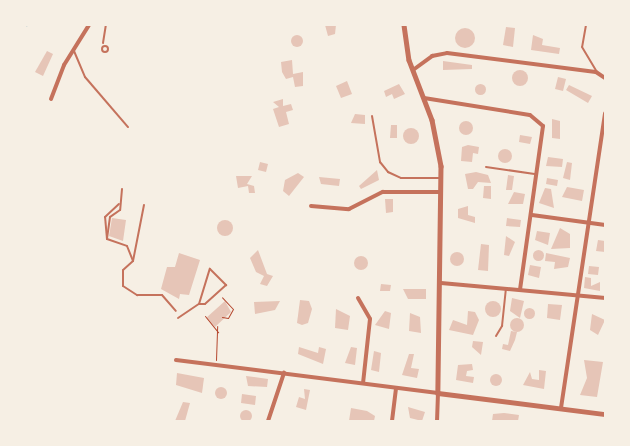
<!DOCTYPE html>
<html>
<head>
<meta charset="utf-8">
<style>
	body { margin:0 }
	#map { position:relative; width:630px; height:446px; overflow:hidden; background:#f6efe4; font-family:"Alegreya Sans",sans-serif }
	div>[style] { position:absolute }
	.stream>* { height:2px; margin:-1px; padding:0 1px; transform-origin:1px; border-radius:1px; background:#c9d6d2 }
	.building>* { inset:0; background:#e6c5b7 }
	.round { border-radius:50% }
	.path>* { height:1px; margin:-0.5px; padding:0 0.5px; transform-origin:0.5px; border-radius:0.5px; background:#b5482f }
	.service>* { height:2px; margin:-1px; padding:0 1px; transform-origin:1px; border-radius:1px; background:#c5725c }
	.service>.ring { margin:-1px; padding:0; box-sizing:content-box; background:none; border:2px solid #c5725c; border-radius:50% }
	.minor>* { height:4px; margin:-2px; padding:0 2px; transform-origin:2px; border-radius:2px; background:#c5725c }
	.tertiary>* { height:4.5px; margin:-2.25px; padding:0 2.25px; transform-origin:2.25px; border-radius:2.25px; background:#c5725c }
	span { translate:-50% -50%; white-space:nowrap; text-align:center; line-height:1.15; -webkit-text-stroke:4.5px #f6efe4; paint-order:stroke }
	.frame { position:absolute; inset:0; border:26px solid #f6efe4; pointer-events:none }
</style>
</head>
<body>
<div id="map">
	<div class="stream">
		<div style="left:25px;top:26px;width:3px;rotate:-18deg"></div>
	</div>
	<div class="building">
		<div style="clip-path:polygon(325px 25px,336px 25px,335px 34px,328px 36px)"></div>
		<div style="clip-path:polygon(506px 27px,515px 28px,513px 47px,503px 45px)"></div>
		<div class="round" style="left:455px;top:28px;width:20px;height:20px"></div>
		<div style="clip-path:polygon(533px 35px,543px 39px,542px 45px,560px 48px,559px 54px,531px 50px)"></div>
		<div class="round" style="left:291px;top:35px;width:12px;height:12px"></div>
		<div style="clip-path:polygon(47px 51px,53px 54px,43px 76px,35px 72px)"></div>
		<div style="clip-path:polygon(292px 60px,293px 74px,303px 72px,303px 86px,295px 87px,293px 77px,286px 79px,282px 72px,281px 62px)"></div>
		<div style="clip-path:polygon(443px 61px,472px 65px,472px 69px,443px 70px)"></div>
		<div class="round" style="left:512px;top:70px;width:16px;height:16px"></div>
		<div style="clip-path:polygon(558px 77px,566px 79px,563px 91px,555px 89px)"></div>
		<div style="clip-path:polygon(347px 81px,352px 94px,341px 98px,336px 86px)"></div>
		<div class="round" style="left:474.5px;top:83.5px;width:11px;height:11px"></div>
		<div style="clip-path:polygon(399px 84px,405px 94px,394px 99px,392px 94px,386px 97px,384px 91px)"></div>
		<div style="clip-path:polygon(569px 85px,592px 96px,588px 103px,566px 90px)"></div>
		<div style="clip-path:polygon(283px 99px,283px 106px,291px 104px,293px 110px,286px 112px,289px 124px,279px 127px,273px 109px,279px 107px,273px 102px)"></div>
		<div style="clip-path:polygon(355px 114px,365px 115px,365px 124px,351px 123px)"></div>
		<div style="clip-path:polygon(552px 119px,560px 121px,560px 139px,552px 138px)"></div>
		<div class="round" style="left:459px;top:121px;width:14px;height:14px"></div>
		<div style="clip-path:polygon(391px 125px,397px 125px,397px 138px,390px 138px)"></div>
		<div class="round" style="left:403px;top:128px;width:16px;height:16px"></div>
		<div style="clip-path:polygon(520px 135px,532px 137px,530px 144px,519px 142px)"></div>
		<div style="clip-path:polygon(468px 145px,479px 147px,478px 154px,473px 153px,472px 162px,461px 161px,462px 147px)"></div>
		<div class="round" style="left:498px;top:149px;width:14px;height:14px"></div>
		<div style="clip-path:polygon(548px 157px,563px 159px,562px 167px,546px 166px)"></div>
		<div style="clip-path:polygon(260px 162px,268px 164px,266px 172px,258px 170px)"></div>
		<div style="clip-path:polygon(567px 162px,572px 163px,570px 180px,563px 178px)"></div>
		<div style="clip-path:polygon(377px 170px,379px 180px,361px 189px,359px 186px)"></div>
		<div style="clip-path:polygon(476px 172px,488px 175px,491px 183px,478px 182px,473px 189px,468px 189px,465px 174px)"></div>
		<div style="clip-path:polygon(298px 173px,304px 177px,289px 196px,283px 191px,285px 180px)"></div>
		<div style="clip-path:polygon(508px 175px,514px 176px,512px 190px,506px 190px)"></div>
		<div style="clip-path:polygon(236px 176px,252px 176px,247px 184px,254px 186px,255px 193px,249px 193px,248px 186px,238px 188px)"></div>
		<div style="clip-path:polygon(319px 177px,340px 179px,339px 186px,321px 184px)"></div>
		<div style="clip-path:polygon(547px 178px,558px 180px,557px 186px,546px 184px)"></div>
		<div style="clip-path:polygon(484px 186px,491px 186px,491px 199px,483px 198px)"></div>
		<div style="clip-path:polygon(567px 187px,584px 190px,582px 201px,562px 197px)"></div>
		<div style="clip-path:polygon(545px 188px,551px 189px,554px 208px,539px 203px)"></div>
		<div style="clip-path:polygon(514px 192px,525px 194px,523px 204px,508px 204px)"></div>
		<div style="clip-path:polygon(385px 199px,393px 199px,393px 212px,386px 213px)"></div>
		<div style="clip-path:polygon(468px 206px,468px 215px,475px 217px,475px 223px,458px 218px,458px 209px)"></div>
		<div style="clip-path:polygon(112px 218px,126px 220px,123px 241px,109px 236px)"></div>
		<div style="clip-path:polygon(507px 218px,521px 220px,520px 227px,506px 226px)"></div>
		<div class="round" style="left:217px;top:220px;width:16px;height:16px"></div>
		<div style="clip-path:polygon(560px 228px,570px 234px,570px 248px,551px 249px)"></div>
		<div style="clip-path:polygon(537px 231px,550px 233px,548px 245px,535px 240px)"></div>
		<div style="clip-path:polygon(506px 236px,515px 242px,509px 256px,504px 255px)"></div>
		<div style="clip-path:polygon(598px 240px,605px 241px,605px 252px,596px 251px)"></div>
		<div style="clip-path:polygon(481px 244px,489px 245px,488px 271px,478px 270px)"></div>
		<div class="round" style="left:532.5px;top:249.5px;width:11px;height:11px"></div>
		<div style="clip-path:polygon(258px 250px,267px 274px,273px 276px,267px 286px,260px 284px,264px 276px,256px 272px,250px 258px)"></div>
		<div class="round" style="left:450px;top:252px;width:14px;height:14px"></div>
		<div style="clip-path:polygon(179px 253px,200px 260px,189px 295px,180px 294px,179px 299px,161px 289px,167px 267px,175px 267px)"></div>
		<div style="clip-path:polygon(546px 253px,570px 258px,568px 267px,554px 269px,555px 262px,545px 261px)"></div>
		<div class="round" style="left:354px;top:256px;width:14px;height:14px"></div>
		<div style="clip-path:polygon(530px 265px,541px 267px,539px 278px,528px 275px)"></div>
		<div style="clip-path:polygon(589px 266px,599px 267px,598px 275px,588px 274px)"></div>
		<div style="clip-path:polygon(585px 277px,591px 278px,591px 286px,600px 282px,600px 291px,584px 288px)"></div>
		<div style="clip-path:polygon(381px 284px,391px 285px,390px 291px,380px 291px)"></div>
		<div style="clip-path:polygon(403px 289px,426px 289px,426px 299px,408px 299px)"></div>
		<div style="clip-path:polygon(512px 298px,524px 301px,520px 318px,510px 311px)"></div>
		<div style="clip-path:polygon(300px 300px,309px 301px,312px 309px,308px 323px,302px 325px,297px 323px)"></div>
		<div style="clip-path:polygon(225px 301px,231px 312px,215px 327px,206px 318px)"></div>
		<div style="clip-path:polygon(280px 301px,275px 310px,255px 314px,254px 302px)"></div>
		<div class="round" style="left:485px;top:301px;width:16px;height:16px"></div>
		<div style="clip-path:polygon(548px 304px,562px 305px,560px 320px,547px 318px)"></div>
		<div class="round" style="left:523.5px;top:307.5px;width:11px;height:11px"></div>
		<div style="clip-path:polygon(336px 309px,350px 316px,348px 330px,335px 328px)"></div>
		<div style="clip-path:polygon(385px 311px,391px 313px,389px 329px,375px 325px)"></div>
		<div style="clip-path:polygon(468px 311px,475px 312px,479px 320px,473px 335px,449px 330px,453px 320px,467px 325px)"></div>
		<div style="clip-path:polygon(410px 313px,420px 317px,421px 333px,409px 331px)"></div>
		<div style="clip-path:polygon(592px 314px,605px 320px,598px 335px,590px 330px)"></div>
		<div class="round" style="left:510px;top:318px;width:14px;height:14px"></div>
		<div style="clip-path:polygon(511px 331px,517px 332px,515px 340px,510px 351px,502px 349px,503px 344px,508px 345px)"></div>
		<div style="clip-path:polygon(473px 341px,483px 342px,481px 355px,472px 347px)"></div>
		<div style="clip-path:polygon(299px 347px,318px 353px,319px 347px,326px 349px,323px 364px,298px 354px)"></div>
		<div style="clip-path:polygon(351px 347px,357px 348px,355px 365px,345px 363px)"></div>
		<div style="clip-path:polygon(374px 351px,381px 353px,379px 372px,371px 370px)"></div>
		<div style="clip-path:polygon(409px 354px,414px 354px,411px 368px,419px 369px,417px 378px,402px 375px)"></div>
		<div style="clip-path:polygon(584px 360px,603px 362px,597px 397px,580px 395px,587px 378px)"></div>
		<div style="clip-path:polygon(472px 364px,473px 370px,467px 371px,466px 376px,474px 377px,473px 383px,456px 380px,458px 365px)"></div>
		<div style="clip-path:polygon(539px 370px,546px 371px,544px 389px,523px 385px,530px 372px,532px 379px,539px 380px)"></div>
		<div style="clip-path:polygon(177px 373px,204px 378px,202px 393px,176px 385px)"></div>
		<div class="round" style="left:490px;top:374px;width:12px;height:12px"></div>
		<div style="clip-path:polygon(246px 376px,268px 379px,267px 387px,248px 386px)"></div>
		<div class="round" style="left:215px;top:387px;width:12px;height:12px"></div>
		<div style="clip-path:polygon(304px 389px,310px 390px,306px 410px,296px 407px,299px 397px,305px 399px)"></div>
		<div style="clip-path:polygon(242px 394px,256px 396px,255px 405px,241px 403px)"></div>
		<div style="clip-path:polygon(183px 402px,190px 403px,185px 421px,175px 421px)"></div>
		<div style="clip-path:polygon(408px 407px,425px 412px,422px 421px,410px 418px)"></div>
		<div style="clip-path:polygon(351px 408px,367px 411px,375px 416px,374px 421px,349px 421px)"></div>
		<div class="round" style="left:240px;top:410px;width:12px;height:12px"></div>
		<div style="clip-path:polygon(504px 413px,519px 415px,518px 421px,492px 421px,493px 414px)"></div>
	</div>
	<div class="path">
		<div style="left:205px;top:316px;width:21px;rotate:51deg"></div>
		<div style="left:222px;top:317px;width:6px;rotate:9deg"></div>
		<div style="left:228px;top:318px;width:10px;rotate:-61deg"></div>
		<div style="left:233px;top:309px;width:16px;rotate:-133deg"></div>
		<div style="left:216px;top:360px;width:34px;rotate:-88deg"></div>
	</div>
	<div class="service">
		<div style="left:586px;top:25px;width:22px;rotate:100deg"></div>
		<div style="left:582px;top:47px;width:27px;rotate:59deg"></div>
		<div style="left:103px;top:43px;width:18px;rotate:-81deg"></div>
		<div class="ring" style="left:102px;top:46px;width:4px;height:4px"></div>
		<div style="left:74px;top:51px;width:28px;rotate:67deg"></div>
		<div style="left:85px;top:77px;width:66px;rotate:49.3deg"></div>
		<div style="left:372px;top:116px;width:47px;rotate:80.1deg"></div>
		<div style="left:380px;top:162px;width:13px;rotate:51deg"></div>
		<div style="left:388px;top:172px;width:14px;rotate:25deg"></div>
		<div style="left:401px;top:178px;width:40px"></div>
		<div style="left:486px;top:167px;width:49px;rotate:8.1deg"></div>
		<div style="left:122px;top:189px;width:21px;rotate:95deg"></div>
		<div style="left:120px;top:210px;width:12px;rotate:145deg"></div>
		<div style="left:110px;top:217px;width:22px;rotate:98deg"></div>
		<div style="left:107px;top:239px;width:21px;rotate:19deg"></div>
		<div style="left:127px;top:246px;width:16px;rotate:68deg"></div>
		<div style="left:133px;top:261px;width:13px;rotate:138deg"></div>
		<div style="left:123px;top:270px;width:16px;rotate:90deg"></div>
		<div style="left:123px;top:286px;width:17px;rotate:33deg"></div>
		<div style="left:137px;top:295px;width:25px"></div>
		<div style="left:162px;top:295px;width:21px;rotate:49deg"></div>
		<div style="left:107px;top:239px;width:22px;rotate:-95deg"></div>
		<div style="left:105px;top:217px;width:19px;rotate:-43deg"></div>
		<div style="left:133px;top:261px;width:57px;rotate:-78.9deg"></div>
		<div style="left:178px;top:318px;width:25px;rotate:-34deg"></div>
		<div style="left:199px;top:304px;width:37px;rotate:-73deg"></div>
		<div style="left:210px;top:269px;width:23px;rotate:45deg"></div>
		<div style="left:226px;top:285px;width:28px;rotate:138deg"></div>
		<div style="left:205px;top:304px;width:6px;rotate:180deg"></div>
		<div style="left:496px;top:336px;width:12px;rotate:-59deg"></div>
		<div style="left:502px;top:326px;width:36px;rotate:-84deg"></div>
	</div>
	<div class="minor">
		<div style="left:413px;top:70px;width:24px;rotate:-36deg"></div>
		<div style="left:432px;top:56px;width:15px;rotate:-11deg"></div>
		<div style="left:447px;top:53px;width:150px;rotate:7.3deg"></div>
		<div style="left:596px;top:72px;width:11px;rotate:34deg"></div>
		<div style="left:424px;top:98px;width:107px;rotate:9.1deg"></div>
		<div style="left:530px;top:115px;width:17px;rotate:40deg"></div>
		<div style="left:543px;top:126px;width:165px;rotate:98deg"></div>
		<div style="left:51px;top:99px;width:36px;rotate:-69deg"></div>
		<div style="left:64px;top:65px;width:47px;rotate:-58deg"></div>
		<div style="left:311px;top:206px;width:38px;rotate:5deg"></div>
		<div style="left:349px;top:209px;width:38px;rotate:-27deg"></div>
		<div style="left:383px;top:192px;width:58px"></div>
		<div style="left:532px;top:215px;width:74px;rotate:7.8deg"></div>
		<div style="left:441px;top:283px;width:165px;rotate:5.2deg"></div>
		<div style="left:358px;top:298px;width:24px;rotate:60deg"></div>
		<div style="left:370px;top:319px;width:64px;rotate:96.2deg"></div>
		<div style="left:176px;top:360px;width:264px;rotate:7.2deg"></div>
		<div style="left:438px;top:393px;width:28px;rotate:92deg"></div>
		<div style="left:561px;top:408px;width:298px;rotate:-81.5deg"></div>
		<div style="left:268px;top:421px;width:51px;rotate:-71.6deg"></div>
		<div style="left:392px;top:421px;width:33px;rotate:-83deg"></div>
	</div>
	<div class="tertiary">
		<div style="left:404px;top:25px;width:35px;rotate:82deg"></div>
		<div style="left:409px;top:60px;width:64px;rotate:69deg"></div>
		<div style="left:432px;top:120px;width:47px;rotate:78.9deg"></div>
		<div style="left:441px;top:166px;width:227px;rotate:90.8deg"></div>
		<div style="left:438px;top:393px;width:168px;rotate:7.2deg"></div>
	</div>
	<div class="frame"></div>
</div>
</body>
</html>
